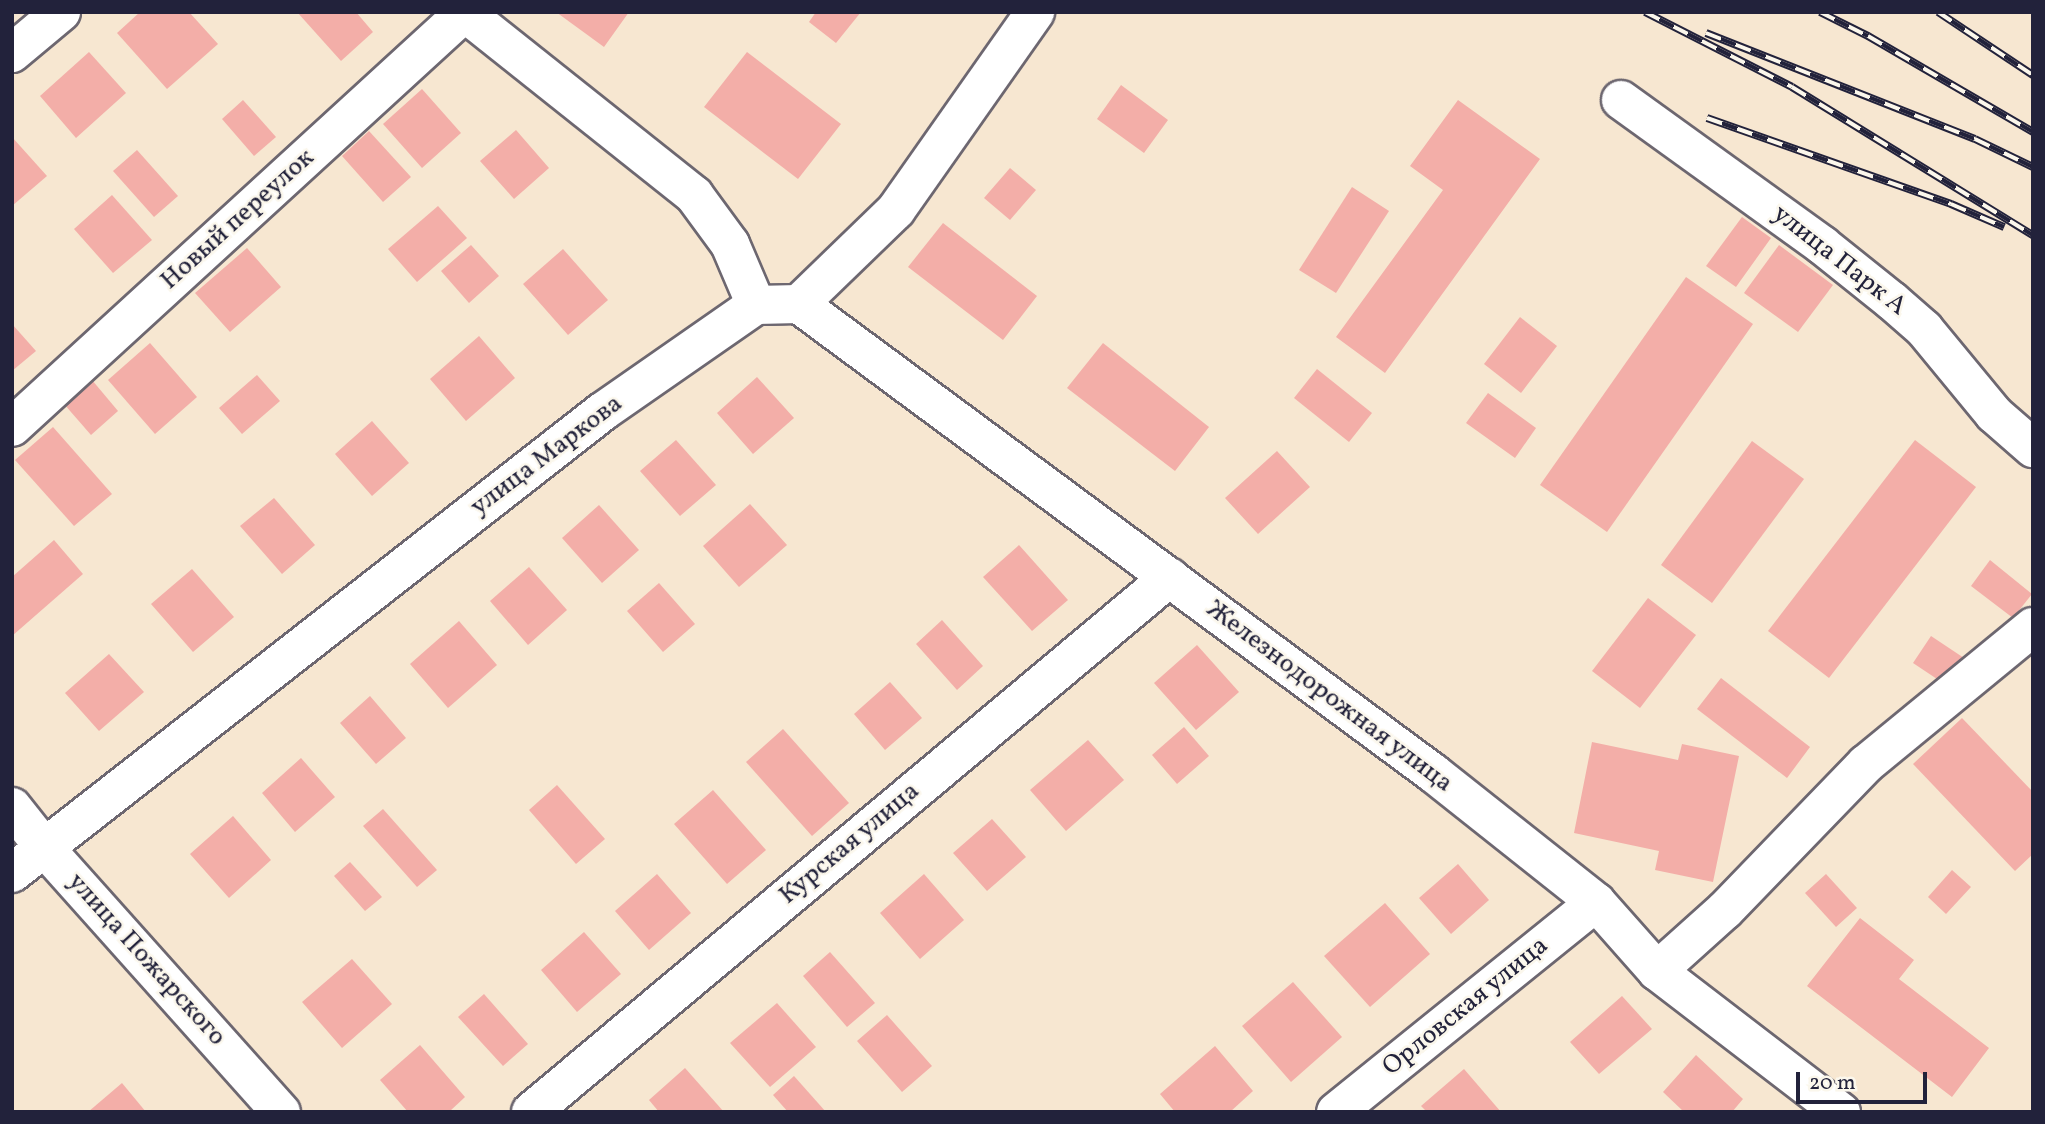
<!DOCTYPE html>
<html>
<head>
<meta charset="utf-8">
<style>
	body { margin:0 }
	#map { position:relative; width:2045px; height:1124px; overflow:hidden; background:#f7e7d1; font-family:Vollkorn,serif }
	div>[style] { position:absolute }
	.building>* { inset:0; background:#f3aea8 }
	.roads { filter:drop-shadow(2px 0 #6d6770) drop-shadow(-2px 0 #6d6770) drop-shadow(0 2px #6d6770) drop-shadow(0 -2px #6d6770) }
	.street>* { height:38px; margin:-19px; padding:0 19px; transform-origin:19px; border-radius:19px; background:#fff }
	.rail>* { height:8px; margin-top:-4px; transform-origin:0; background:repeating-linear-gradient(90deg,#fbf7ec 0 16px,#22223b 0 32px); box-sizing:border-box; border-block:2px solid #22223b }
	span { translate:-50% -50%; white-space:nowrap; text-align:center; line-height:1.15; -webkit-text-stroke:5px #fbf7ec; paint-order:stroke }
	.street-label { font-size:26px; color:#22223b }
	.frame { position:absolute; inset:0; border:14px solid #22223b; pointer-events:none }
	.scale { position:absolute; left:1796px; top:1072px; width:131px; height:32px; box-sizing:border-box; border:4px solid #22223b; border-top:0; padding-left:9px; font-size:21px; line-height:24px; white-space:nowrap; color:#22223b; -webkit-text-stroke:5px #fbf7ec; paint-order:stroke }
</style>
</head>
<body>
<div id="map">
	<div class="building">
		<div style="clip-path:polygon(140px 12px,189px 12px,218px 44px,167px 89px,117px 33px)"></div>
		<div style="clip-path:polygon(297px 12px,356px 12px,373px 32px,341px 61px)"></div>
		<div style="clip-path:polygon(556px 12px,629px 12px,604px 47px)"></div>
		<div style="clip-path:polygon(816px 12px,861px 12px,836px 43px,809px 22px)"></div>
		<div style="clip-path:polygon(89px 52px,126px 93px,76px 138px,40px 96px)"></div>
		<div style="clip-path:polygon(747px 52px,841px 124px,798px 179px,704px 107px)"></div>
		<div style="clip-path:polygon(1121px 85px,1168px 120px,1144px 153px,1097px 119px)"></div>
		<div style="clip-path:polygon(422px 89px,461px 133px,422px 168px,383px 124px)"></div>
		<div style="clip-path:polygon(243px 100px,276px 137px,254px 156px,222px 119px)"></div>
		<div style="clip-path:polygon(1458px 100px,1540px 159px,1385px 373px,1336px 337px,1443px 190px,1410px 166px)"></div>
		<div style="clip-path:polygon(516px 130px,549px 168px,514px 199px,480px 161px)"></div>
		<div style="clip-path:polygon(369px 131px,411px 177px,383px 202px,342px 156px)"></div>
		<div style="clip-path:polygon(12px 137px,47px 176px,12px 206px)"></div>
		<div style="clip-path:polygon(137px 150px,178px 196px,154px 217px,113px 171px)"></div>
		<div style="clip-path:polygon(1010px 168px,1036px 190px,1010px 220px,984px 198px)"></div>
		<div style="clip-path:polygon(1352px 187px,1389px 211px,1336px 293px,1299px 270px)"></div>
		<div style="clip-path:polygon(112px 195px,152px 240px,113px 273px,74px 229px)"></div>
		<div style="clip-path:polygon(438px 206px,467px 238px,417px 282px,388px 249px)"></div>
		<div style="clip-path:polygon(1742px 217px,1771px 238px,1736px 287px,1706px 266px)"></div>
		<div style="clip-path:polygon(943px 223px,1037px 296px,1003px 340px,908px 267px)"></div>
		<div style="clip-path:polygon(471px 245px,499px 276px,469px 303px,441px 271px)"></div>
		<div style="clip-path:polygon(1779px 245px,1833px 285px,1798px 332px,1744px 293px)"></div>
		<div style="clip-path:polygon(247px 248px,281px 287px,230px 332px,195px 293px)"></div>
		<div style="clip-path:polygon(563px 249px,608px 300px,568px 335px,523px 284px)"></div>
		<div style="clip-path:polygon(1686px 277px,1753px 324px,1607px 532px,1540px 485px)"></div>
		<div style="clip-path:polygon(1520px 317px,1557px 346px,1521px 393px,1484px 364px)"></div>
		<div style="clip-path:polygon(12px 324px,36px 351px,12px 371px)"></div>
		<div style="clip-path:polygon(479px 336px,515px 378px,466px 421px,430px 379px)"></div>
		<div style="clip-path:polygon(150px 343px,197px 397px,155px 434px,108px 380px)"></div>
		<div style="clip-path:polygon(1103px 343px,1209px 427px,1175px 471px,1067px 388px)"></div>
		<div style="clip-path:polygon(1317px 369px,1372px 413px,1349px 442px,1294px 398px)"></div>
		<div style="clip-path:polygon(257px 375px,280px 401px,242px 434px,219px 408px)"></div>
		<div style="clip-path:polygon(757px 377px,794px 418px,753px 454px,717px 413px)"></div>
		<div style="clip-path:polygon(92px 380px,118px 411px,91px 435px,64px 404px)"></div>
		<div style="clip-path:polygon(1488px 393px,1536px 428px,1515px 458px,1466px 423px)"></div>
		<div style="clip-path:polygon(372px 421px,409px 463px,372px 496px,335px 454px)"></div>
		<div style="clip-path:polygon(53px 427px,112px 494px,74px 526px,15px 460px)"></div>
		<div style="clip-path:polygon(676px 440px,716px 485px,680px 516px,640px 471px)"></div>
		<div style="clip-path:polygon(1915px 440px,1976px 487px,1829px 678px,1768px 631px)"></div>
		<div style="clip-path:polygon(1752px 441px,1804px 479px,1712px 603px,1661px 565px)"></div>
		<div style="clip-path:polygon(1277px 451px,1310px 487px,1258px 534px,1225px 498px)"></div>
		<div style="clip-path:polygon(274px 498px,315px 545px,282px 574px,240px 526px)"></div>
		<div style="clip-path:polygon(750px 504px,787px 545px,739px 587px,703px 546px)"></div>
		<div style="clip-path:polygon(599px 505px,639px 550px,602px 583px,562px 538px)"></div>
		<div style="clip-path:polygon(54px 540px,83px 574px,12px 636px,12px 577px)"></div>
		<div style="clip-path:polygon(1019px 545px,1068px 600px,1032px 631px,983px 577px)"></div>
		<div style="clip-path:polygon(1990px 560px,2032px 594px,2013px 618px,1971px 586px)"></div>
		<div style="clip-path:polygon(529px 567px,567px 610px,528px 645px,490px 601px)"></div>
		<div style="clip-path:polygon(192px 569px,234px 617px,193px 652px,151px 604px)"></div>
		<div style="clip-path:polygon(659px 583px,695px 624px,663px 652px,627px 611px)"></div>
		<div style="clip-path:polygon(1648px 598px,1696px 635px,1640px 708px,1592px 671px)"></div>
		<div style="clip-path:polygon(942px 620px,983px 666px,957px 690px,916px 644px)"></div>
		<div style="clip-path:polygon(459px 621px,497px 665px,448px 708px,410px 664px)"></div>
		<div style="clip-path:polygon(1931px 636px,1967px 660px,1949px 687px,1913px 663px)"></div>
		<div style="clip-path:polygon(1197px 645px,1239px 692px,1196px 730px,1154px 683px)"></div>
		<div style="clip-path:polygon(109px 654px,144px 692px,99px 731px,65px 693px)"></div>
		<div style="clip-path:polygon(1721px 678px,1810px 747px,1787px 778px,1697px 709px)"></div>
		<div style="clip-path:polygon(890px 682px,922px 718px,885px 750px,854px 714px)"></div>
		<div style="clip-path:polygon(370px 696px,406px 738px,376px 764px,340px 723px)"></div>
		<div style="clip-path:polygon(1962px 718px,2033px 792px,2033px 854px,2015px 871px,1913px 764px)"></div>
		<div style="clip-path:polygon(1184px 727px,1209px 756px,1177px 784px,1152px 755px)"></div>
		<div style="clip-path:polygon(783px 729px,849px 803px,812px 836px,746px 762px)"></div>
		<div style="clip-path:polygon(1088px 740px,1124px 780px,1066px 831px,1030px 790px)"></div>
		<div style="clip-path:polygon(1592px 742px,1678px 760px,1682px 744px,1739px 756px,1713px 882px,1655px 870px,1659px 851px,1574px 833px)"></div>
		<div style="clip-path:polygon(301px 758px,335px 797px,295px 832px,262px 793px)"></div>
		<div style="clip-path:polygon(557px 785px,605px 839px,576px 864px,529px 810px)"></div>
		<div style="clip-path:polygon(713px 790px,766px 850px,727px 884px,674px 824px)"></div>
		<div style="clip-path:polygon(383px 809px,437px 870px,417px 887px,363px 826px)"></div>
		<div style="clip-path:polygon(233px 816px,271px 860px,229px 898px,190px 854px)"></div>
		<div style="clip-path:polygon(992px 819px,1026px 857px,987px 891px,953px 853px)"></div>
		<div style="clip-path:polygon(350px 862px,382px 897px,365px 911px,334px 876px)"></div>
		<div style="clip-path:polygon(1458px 864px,1489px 900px,1451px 934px,1419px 898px)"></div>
		<div style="clip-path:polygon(1952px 870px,1971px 887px,1946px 914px,1928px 897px)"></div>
		<div style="clip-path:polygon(657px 874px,691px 913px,649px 950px,615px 911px)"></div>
		<div style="clip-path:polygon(924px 874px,964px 920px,920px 959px,880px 913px)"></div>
		<div style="clip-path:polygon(1826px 874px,1857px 908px,1836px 927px,1805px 893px)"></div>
		<div style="clip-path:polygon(1385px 903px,1430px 954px,1370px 1007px,1324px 956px)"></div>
		<div style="clip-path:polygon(1860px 918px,1914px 960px,1899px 979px,1989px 1048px,1952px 1097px,1807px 986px)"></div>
		<div style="clip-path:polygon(584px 932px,621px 974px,577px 1012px,541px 970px)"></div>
		<div style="clip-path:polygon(830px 952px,875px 1003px,847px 1027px,803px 976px)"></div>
		<div style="clip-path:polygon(352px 959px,392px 1004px,342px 1048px,302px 1002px)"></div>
		<div style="clip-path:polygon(1293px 982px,1342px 1037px,1291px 1082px,1242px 1026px)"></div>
		<div style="clip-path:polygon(484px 994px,528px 1044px,503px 1066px,458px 1017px)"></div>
		<div style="clip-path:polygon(1622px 996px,1652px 1029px,1599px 1074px,1570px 1042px)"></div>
		<div style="clip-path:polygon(777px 1003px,816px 1047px,770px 1087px,730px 1043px)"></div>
		<div style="clip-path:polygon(887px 1015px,932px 1066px,902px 1092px,857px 1041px)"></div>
		<div style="clip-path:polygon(420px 1045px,465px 1097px,449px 1112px,408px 1112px,380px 1080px)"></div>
		<div style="clip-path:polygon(1215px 1046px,1253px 1091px,1230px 1112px,1175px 1112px,1160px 1094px)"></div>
		<div style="clip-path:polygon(1696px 1055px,1743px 1099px,1732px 1112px,1684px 1112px,1663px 1092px)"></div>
		<div style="clip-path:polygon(685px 1068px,724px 1112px,659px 1112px,649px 1100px)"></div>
		<div style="clip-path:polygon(1464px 1069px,1501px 1112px,1427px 1112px,1421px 1106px)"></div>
		<div style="clip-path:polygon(794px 1076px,826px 1112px,788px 1112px,773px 1095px)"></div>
		<div style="clip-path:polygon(122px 1083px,146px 1112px,88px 1112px)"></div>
	</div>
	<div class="roads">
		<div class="street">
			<div style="left:464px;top:12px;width:294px;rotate:38.5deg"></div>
			<div style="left:694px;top:195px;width:61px;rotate:53.7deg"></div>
			<div style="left:730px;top:244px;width:66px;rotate:66.9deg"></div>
			<div style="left:12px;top:53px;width:64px;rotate:-39.9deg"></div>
			<div style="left:1621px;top:100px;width:248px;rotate:35.8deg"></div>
			<div style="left:1822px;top:245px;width:90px;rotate:38.7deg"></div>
			<div style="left:1892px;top:301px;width:43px;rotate:41.2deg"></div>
			<div style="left:1924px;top:329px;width:110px;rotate:50.5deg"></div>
			<div style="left:1994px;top:414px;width:52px;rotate:41.1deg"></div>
			<div style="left:799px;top:304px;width:789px;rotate:36.49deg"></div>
			<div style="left:1433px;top:773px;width:208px;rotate:38.4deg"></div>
			<div style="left:1596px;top:902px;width:92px;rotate:48.5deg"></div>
			<div style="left:1657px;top:971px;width:232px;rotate:37.5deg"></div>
			<div style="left:12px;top:427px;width:613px;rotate:-42.49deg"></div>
			<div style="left:12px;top:807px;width:50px;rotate:51.5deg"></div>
			<div style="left:43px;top:846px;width:357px;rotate:48.2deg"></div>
			<div style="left:12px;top:873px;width:749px;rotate:-38deg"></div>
			<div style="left:602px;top:412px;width:188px;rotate:-34.8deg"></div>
			<div style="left:756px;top:305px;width:43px;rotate:-1.3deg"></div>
			<div style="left:799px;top:304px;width:135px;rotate:-44.1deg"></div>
			<div style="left:896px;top:210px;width:242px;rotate:-54.9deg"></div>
			<div style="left:1657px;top:971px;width:91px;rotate:-41.9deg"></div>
			<div style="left:1725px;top:910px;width:203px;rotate:-46deg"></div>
			<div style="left:1866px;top:764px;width:216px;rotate:-39.4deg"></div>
			<div style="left:531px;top:1112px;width:833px;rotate:-39.94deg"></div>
			<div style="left:1336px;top:1112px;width:334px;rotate:-38.9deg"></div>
		</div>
	</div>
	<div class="rail">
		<div style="left:1645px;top:12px;width:165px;rotate:27deg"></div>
		<div style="left:1792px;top:87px;width:283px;rotate:31.6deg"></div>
		<div style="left:1820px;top:12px;width:54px;rotate:26.6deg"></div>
		<div style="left:1868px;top:36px;width:191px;rotate:30.2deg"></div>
		<div style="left:1938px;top:12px;width:114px;rotate:33.6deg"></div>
		<div style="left:1706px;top:33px;width:289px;rotate:21.5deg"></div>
		<div style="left:1975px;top:139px;width:64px;rotate:25.8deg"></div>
		<div style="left:1707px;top:118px;width:259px;rotate:19.4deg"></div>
		<div style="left:1951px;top:204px;width:58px;rotate:23.5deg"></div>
	</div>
	<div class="street-label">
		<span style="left:238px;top:220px;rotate:-42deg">Новый переулок</span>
		<span style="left:1839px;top:261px;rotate:38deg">улица Парк А</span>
		<span style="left:547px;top:456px;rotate:-37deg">улица Маркова</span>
		<span style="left:1329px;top:697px;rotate:37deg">Железнодорожная улица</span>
		<span style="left:850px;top:844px;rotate:-40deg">Курская улица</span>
		<span style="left:146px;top:960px;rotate:48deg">улица Пожарского</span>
		<span style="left:1466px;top:1007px;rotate:-39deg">Орловская улица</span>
	</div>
	<div class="frame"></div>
	<div class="scale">20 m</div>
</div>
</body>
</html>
